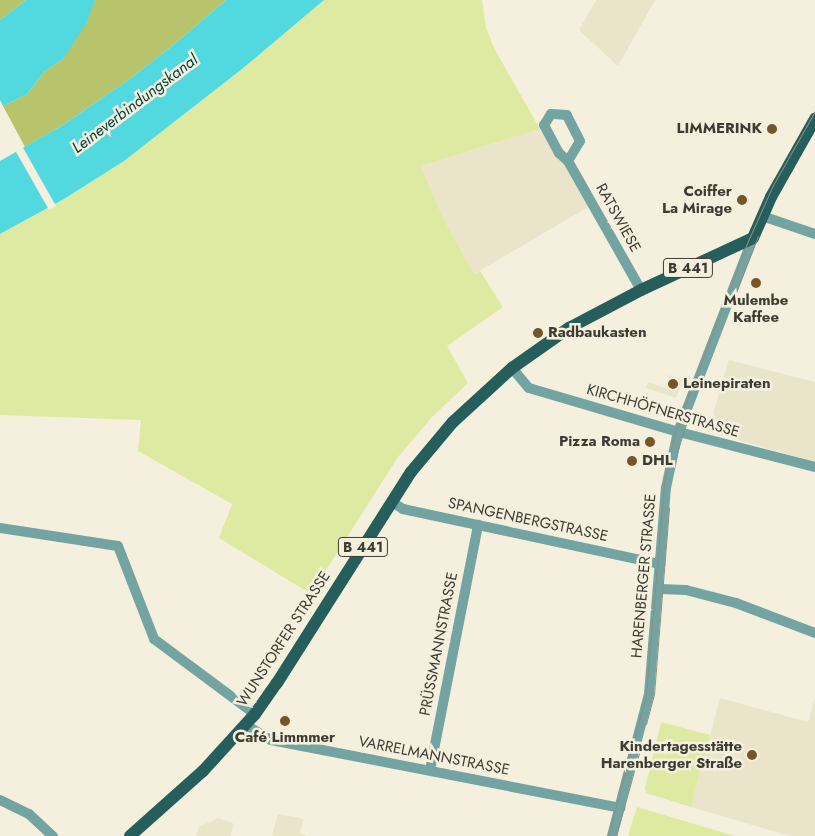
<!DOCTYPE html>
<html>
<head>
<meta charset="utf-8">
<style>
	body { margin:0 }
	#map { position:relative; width:815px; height:836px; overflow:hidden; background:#f5f0de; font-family:Jost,sans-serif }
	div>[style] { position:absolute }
	.built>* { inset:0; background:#eae4ca }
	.green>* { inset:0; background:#deeaa1 }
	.forest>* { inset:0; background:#b7c46b }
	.water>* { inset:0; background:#52d9df }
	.pier>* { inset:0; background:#f5f0de }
	.minor>* { height:10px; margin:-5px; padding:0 5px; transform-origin:5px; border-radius:5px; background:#74a4a2 }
	.primary>* { height:12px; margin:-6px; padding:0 6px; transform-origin:6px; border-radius:6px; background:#265e5c }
	.tram>* { height:1px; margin:-0.5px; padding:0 0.5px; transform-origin:0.5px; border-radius:0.5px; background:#908d80 }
	.dots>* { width:14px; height:14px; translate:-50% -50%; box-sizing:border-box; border:2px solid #f5f0de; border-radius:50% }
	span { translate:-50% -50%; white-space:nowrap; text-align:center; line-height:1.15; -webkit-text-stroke:5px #f5f0de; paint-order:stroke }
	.shield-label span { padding:1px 4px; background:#f5f0de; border:1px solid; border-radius:4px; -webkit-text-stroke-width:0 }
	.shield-label { font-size:14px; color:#3d3c34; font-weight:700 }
	.poi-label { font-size:15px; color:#3d3c34; font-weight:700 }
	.right { translate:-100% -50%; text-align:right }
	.left { translate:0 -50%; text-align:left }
	.street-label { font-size:15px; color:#3d3c34 }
	.water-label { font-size:16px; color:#024345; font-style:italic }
</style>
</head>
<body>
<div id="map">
	<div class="built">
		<div style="clip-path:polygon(596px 0,655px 0,618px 66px,579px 30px)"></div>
		<div style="clip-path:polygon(540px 129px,557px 155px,567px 163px,590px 206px,474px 274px,443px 218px,421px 166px)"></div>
		<div style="clip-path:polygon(729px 360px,815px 382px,815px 462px,708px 431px)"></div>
		<div style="clip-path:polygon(669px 375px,683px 380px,676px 398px,646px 388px,648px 382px,665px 388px)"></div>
		<div style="clip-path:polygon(815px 697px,815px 836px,790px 836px,691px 807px,720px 698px,808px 722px)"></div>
		<div style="clip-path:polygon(278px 814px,304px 819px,300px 833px,307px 836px,272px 836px)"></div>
		<div style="clip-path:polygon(218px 818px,233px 823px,231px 836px,196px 836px,199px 827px)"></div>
	</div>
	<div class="green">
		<div style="clip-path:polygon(324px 0,482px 0,486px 27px,494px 48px,540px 129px,421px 166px,443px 218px,474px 274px,480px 271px,503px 307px,447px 346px,468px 383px,432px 417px,398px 457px,311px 594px,219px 538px,232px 504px,138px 451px,141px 420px,0 415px,0 234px,64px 199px,124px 161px,242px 69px)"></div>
		<div style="clip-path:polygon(661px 722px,710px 735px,691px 807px,646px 793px,645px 788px)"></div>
		<div style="clip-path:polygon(637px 807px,735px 836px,628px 836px)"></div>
	</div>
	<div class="forest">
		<div style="clip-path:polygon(0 0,26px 0,0 20px)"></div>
		<div style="clip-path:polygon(95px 0,226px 0,177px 42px,131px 78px,63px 125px,25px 147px,3px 106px,27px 94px,45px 71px,63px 59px)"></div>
	</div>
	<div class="water">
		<div style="clip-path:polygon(26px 0,95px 0,86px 24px,63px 59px,45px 71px,27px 94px,3px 106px,0 100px,0 20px)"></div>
		<div style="clip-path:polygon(226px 0,324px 0,242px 69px,124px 161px,64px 199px,0 234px,0 161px,63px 125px,131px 78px,177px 42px)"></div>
	</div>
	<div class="pier">
		<div style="clip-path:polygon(22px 146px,56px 206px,49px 210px,15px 150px)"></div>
	</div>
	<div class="minor">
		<div style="left:568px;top:161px;width:23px;rotate:-59deg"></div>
		<div style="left:580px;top:141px;width:29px;rotate:-117deg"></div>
		<div style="left:567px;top:115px;width:16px;rotate:-176deg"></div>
		<div style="left:551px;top:114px;width:13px;rotate:122deg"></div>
		<div style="left:544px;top:125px;width:32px;rotate:62deg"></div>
		<div style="left:559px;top:153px;width:12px;rotate:42deg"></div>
		<div style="left:568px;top:161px;width:148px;rotate:60.5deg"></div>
		<div style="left:762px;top:216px;width:56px;rotate:18.8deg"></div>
		<div style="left:512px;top:368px;width:26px;rotate:50deg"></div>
		<div style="left:529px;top:388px;width:152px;rotate:16.4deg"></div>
		<div style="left:675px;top:431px;width:145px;rotate:14.4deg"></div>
		<div style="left:392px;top:502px;width:13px;rotate:32deg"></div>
		<div style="left:403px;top:509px;width:263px;rotate:12.1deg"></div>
		<div style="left:0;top:528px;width:119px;rotate:8.7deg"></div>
		<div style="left:118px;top:546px;width:100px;rotate:68.8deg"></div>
		<div style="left:154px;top:639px;width:126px;rotate:36.6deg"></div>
		<div style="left:660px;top:589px;width:26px;rotate:2deg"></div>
		<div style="left:686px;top:590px;width:52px;rotate:14.6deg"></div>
		<div style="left:736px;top:603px;width:85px;rotate:20.8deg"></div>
		<div style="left:246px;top:725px;width:29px;rotate:31deg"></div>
		<div style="left:271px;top:740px;width:356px;rotate:11deg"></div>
		<div style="left:430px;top:770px;width:250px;rotate:-78.9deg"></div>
		<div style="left:0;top:800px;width:32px;rotate:26deg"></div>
		<div style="left:29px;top:814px;width:33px;rotate:43deg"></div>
		<div style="left:612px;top:836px;width:147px;rotate:-75.4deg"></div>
		<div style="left:649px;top:694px;width:207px;rotate:-85.3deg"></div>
		<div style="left:666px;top:488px;width:34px;rotate:-78deg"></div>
		<div style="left:673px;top:455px;width:24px;rotate:-78deg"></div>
		<div style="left:678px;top:432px;width:208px;rotate:-68.9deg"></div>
	</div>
	<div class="primary">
		<div style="left:130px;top:836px;width:98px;rotate:-41.7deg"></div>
		<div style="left:203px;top:771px;width:77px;rotate:-47.6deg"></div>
		<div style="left:255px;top:714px;width:38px;rotate:-55deg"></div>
		<div style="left:277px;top:683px;width:250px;rotate:-57.6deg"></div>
		<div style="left:411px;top:472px;width:65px;rotate:-50deg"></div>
		<div style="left:453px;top:422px;width:80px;rotate:-42.5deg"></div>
		<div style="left:512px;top:368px;width:70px;rotate:-35.1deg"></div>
		<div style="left:569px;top:328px;width:81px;rotate:-27.8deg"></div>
		<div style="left:641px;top:290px;width:123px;rotate:-24.9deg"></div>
		<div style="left:753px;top:238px;width:45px;rotate:-66.3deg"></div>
		<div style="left:771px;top:197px;width:90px;rotate:-60.6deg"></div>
	</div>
	<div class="tram">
		<div style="left:736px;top:292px;width:60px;rotate:-68.6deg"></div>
		<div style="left:677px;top:452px;width:40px;rotate:-72deg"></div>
		<div style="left:646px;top:724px;width:31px;rotate:-75deg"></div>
		<div style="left:654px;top:694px;width:187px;rotate:-85.4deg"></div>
		<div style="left:608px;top:836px;width:146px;rotate:-74.9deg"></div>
		<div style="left:646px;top:695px;width:213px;rotate:-85.1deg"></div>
		<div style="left:664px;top:483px;width:53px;rotate:-78.1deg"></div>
		<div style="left:675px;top:431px;width:204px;rotate:-69deg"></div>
		<div style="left:748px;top:241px;width:59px;rotate:-66deg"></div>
		<div style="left:772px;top:187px;width:87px;rotate:-60.5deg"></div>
		<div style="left:616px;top:836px;width:86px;rotate:-74.5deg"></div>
	</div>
	<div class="dots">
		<div style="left:772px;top:129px;background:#74562a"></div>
		<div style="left:742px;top:200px;background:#74562a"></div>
		<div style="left:756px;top:283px;background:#74562a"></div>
		<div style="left:538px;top:333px;background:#74562a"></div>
		<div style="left:673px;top:384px;background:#74562a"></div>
		<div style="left:650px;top:442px;background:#74562a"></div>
		<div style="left:632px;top:461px;background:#74562a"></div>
		<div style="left:285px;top:721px;background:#74562a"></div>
		<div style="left:752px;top:755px;background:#74562a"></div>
	</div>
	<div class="shield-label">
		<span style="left:688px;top:268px">B 441</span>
		<span style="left:363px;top:547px">B 441</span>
	</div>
	<div class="poi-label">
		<span class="right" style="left:762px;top:129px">LIMMERINK</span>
		<span class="right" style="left:732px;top:200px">Coiffer<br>La Mirage</span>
		<span style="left:756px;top:309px">Mulembe<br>Kaffee</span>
		<span class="left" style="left:548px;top:333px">Radbaukasten</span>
		<span class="left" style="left:683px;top:384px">Leinepiraten</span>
		<span class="right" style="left:640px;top:442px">Pizza Roma</span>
		<span class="left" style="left:642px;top:461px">DHL</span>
		<span style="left:285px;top:738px">Café Limmmer</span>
		<span class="right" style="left:742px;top:755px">Kindertagesstätte<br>Harenberger Straße</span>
	</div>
	<div class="street-label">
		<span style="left:618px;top:218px;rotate:61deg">RATSWIESE</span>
		<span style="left:663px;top:411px;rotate:16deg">KIRCHHÖFNERSTRASSE</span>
		<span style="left:528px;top:520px;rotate:12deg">SPANGENBERGSTRASSE</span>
		<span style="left:644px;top:576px;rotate:-85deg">HARENBERGER STRASSE</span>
		<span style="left:284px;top:639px;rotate:-57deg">WUNSTORFER STRASSE</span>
		<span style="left:439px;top:644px;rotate:-79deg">PRÜSSMANNSTRASSE</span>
		<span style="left:434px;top:756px;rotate:11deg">VARRELMANNSTRASSE</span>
	</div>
	<div class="water-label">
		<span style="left:135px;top:104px;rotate:-37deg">Leineverbindungskanal</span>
	</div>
</div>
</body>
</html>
